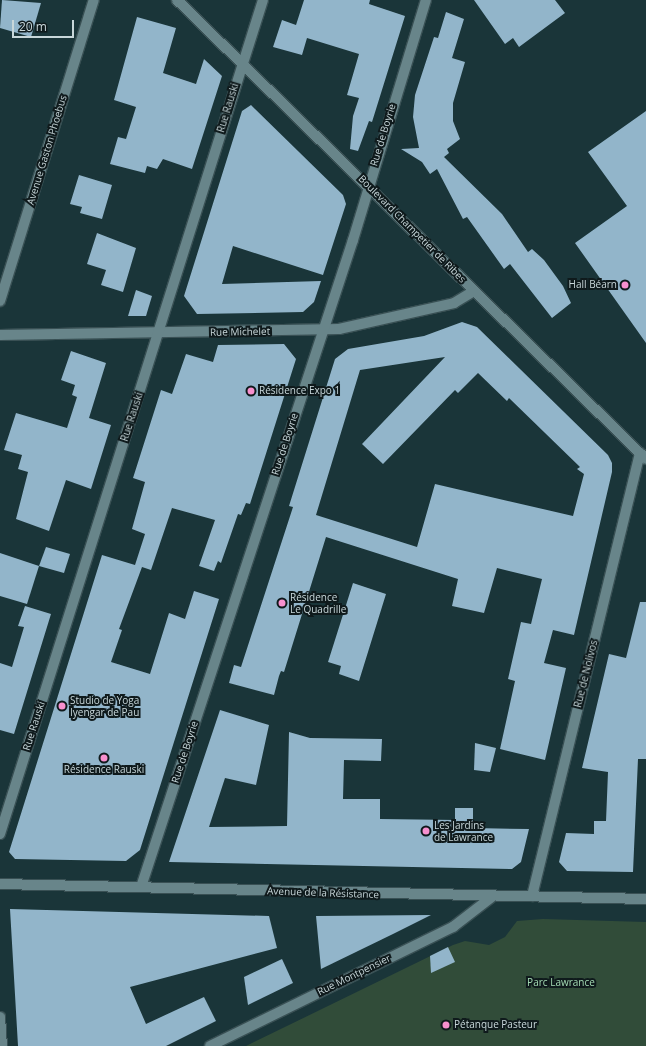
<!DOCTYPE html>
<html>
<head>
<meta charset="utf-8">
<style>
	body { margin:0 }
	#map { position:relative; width:646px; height:1046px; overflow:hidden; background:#1a3539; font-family:"Open Sans",sans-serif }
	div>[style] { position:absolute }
	.green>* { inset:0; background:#314c39 }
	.building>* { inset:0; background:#92b5ca }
	.roads { filter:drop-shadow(1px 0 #395054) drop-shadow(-1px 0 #395054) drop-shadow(0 1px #395054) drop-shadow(0 -1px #395054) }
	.street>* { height:10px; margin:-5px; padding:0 5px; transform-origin:5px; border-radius:5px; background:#68858a }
	.secondary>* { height:10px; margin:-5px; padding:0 5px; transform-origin:5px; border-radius:5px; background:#68858a }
	.dots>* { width:11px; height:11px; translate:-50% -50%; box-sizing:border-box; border:2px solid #0f1a1c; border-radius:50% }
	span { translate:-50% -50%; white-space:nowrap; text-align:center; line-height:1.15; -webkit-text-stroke:4px #0f1a1c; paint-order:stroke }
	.street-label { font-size:10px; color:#c8d7da }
	.poi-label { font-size:10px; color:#c8d7da }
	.right { translate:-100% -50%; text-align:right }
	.left { translate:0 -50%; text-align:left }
	.park-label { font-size:10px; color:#a4dbb4 }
	.scale { position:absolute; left:12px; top:20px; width:62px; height:18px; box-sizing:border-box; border:2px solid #c8d7da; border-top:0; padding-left:5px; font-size:12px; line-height:14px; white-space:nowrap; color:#c8d7da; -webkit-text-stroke:3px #0f1a1c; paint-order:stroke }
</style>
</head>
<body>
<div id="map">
	<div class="green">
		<div style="clip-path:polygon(543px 919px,646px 922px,646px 1046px,246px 1046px,453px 945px,465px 941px,489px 945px,505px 937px,517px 921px)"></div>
	</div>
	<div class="building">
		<div style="clip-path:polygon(2px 0,41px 3px,31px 37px,0 28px)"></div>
		<div style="clip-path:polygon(304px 0,370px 0,369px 4px,405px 16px,372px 122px,369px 121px,358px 151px,350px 149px,353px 116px,359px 98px,347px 95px,359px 54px,307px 38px,302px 55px,273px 47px,282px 20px,296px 25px)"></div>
		<div style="clip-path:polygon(474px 0,555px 0,565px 13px,519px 47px,513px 38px,505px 44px)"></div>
		<div style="clip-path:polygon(446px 12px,464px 19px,452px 58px,465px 62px,453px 103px,453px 121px,460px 139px,447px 149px,449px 153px,444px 157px,502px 214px,528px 252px,532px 249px,544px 260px,563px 286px,571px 303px,552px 318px,510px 264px,504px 269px,467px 217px,463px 219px,437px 169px,430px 174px,422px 162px,401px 149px,419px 148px,413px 117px,415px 95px,434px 37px,438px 38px)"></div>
		<div style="clip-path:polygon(137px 17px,176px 28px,163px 73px,196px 84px,204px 59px,222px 76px,192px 169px,163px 159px,157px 169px,147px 166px,145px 173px,110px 164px,118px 137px,126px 139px,136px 107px,114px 100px)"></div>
		<div style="clip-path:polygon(251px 105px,343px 195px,346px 204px,323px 275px,233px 246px,222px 284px,321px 281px,314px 302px,303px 312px,197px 314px,184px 296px,242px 111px)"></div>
		<div style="clip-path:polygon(646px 111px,646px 343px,575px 243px,627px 206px,588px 152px)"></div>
		<div style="clip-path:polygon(79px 175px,112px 185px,102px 219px,80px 213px,82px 207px,70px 204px)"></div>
		<div style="clip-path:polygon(97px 233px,136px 248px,123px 292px,101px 285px,106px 270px,87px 264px)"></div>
		<div style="clip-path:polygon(136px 290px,152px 296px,146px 316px,128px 316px)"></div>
		<div style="clip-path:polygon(evenodd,462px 322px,477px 327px,608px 455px,612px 463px,612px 472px,574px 635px,553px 630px,544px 663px,566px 668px,545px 760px,500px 749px,515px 681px,508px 679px,521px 622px,531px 624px,542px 579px,497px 568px,484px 613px,452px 606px,458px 579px,326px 537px,284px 672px,281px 671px,279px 676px,274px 695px,229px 683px,234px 665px,241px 667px,293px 507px,289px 506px,335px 359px,348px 349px,424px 336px,462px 322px,445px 357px,362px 444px,383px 464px,455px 390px,458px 393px,478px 373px,507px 401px,509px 398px,580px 467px,577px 469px,584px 474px,573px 516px,435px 484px,417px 547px,316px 515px,360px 370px,445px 357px)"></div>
		<div style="clip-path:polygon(284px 344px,296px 359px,250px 504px,246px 503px,241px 515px,238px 514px,221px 563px,218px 561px,214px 571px,199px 566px,215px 520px,172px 508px,151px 570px,142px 567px,119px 629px,122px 630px,111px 662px,150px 674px,169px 613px,185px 619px,194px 591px,219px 599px,140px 850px,126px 861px,15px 859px,9px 852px,102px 555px,135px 565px,145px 534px,132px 529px,145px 482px,133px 478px,161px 390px,172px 394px,186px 354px,213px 362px,218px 345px)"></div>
		<div style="clip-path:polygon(71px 351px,106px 363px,89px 418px,111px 425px,91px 489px,66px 480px,49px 531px,16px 519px,28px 472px,18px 469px,22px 455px,4px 450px,16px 413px,67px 428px,77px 397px,72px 395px,75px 385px,61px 380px)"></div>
		<div style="clip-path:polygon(46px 547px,70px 554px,64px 573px,39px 566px)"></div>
		<div style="clip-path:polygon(0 553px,39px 566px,27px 604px,0 596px)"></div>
		<div style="clip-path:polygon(353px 583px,386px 594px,359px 681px,339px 674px,341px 666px,328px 662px)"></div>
		<div style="clip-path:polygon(640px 602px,646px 602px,646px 759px,638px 759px,633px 872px,567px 871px,559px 862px,566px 833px,594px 834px,594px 821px,606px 821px,608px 772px,582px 768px,609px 654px,626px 658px)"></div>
		<div style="clip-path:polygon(25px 606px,51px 614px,14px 734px,0 730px,0 663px,12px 667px,24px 627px,18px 626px)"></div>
		<div style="clip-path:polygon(220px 710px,269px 725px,256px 785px,225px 778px,209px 827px,287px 826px,289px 732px,310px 738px,382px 739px,381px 761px,344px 760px,343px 799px,380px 799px,380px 819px,455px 820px,455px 808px,473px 808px,473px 828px,529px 829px,521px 862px,512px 869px,169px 862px)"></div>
		<div style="clip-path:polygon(475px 743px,496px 748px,490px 772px,474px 770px)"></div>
		<div style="clip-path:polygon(10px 909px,269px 916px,277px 948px,130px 987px,146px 1024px,204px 997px,216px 1021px,166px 1046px,18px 1046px)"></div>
		<div style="clip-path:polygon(431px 915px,393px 934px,321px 969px,316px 916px)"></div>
		<div style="clip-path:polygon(448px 947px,455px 962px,431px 973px,430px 956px)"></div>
		<div style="clip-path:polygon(282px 959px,293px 983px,248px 1005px,244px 977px)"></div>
	</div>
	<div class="roads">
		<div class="street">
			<div style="left:0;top:301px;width:315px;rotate:-72.7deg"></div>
			<div style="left:0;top:335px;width:339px;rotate:-1deg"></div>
			<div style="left:339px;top:329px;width:118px;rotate:-12.7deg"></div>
			<div style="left:454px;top:303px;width:23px;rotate:-31deg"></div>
			<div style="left:0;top:834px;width:874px;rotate:-72.5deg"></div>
			<div style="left:141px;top:887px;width:681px;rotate:-71.86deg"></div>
			<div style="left:353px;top:240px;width:251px;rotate:-73.1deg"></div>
			<div style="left:532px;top:896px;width:456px;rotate:-76.3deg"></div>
			<div style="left:0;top:1017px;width:29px;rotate:86deg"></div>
			<div style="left:210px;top:1046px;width:271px;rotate:-26.1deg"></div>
			<div style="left:453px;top:927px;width:51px;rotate:-37.8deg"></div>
		</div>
		<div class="secondary">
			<div style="left:177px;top:0;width:656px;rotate:44.38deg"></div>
			<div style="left:0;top:884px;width:646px;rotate:1.33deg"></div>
		</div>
	</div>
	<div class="dots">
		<div style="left:625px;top:285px;background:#f790ce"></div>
		<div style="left:251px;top:391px;background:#f790ce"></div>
		<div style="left:282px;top:603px;background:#f790ce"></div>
		<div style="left:62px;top:706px;background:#f790ce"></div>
		<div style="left:104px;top:758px;background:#f790ce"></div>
		<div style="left:426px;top:831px;background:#f790ce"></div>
		<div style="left:446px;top:1025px;background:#f790ce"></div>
	</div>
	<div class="street-label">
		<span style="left:228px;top:108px;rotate:-73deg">Rue Rauski</span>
		<span style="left:383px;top:135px;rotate:-73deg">Rue de Boyrie</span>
		<span style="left:47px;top:150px;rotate:-73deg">Avenue Gaston Phoebus</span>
		<span style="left:412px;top:229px;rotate:45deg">Boulevard Champetier de Ribes</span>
		<span style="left:240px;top:332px;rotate:-1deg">Rue Michelet</span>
		<span style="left:132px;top:417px;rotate:-72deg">Rue Rauski</span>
		<span style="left:285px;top:444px;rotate:-72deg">Rue de Boyrie</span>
		<span style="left:586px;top:674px;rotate:-76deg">Rue de Nolivos</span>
		<span style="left:34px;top:726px;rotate:-72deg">Rue Rauski</span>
		<span style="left:185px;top:752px;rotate:-72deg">Rue de Boyrie</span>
		<span style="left:323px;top:893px;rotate:2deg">Avenue de la Résistance</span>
		<span style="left:354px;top:975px;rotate:-26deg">Rue Montpensier</span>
	</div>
	<div class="poi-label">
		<span class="right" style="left:617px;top:285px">Hall Béarn</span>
		<span class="left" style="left:259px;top:391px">Résidence Expo 1</span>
		<span class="left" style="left:290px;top:603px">Résidence<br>Le Quadrille</span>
		<span class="left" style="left:70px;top:706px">Studio de Yoga<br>Iyengar de Pau</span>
		<span style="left:104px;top:770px">Résidence Rauski</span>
		<span class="left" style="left:434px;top:831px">Les Jardins<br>de Lawrance</span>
		<span class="left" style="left:454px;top:1025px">Pétanque Pasteur</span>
	</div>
	<div class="park-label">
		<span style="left:561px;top:983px">Parc Lawrance</span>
	</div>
	<div class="scale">20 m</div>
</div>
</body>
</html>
